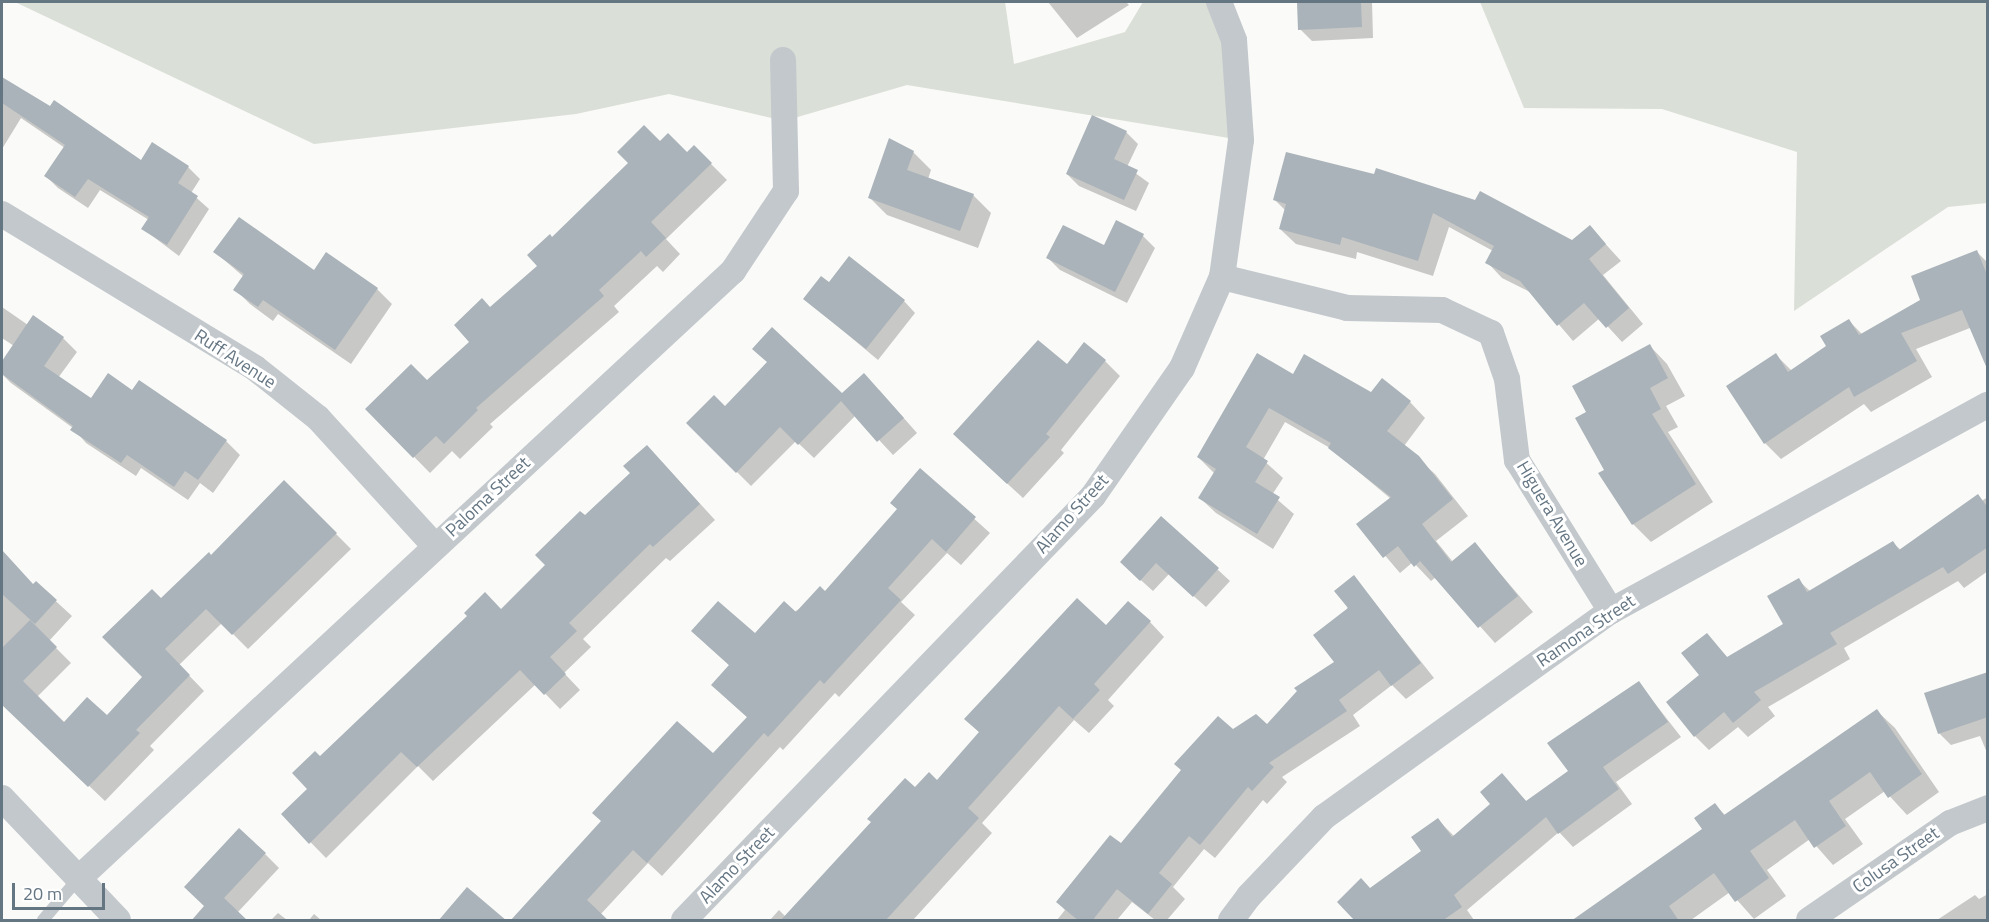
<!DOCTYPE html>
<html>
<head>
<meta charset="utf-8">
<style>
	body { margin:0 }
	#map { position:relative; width:1989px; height:922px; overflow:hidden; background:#fafaf8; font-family:"Titillium Web",sans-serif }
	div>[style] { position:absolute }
	.green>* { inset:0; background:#dadfd7 }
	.shadow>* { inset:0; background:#0003 }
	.building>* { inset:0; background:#aab3b9 }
	.service>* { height:12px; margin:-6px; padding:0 6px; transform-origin:6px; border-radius:6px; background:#c3c8cc }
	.minor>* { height:26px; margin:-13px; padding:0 13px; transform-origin:13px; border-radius:13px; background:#c3c8cc }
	span { translate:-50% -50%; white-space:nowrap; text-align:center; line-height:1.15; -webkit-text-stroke:6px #fff; paint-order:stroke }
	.street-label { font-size:18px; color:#657683 }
	.frame { position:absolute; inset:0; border:3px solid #657683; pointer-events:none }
	.scale { position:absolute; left:12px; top:883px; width:93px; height:27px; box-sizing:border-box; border:3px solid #657683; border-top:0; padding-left:8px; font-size:18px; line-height:21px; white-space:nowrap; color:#657683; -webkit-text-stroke:4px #fff; paint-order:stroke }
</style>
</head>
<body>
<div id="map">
	<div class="green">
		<div style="clip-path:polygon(15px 2px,1005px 2px,1014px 64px,1125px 32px,1143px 2px,1215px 2px,1241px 140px,907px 85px,784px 121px,669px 94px,576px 114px,314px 144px)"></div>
		<div style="clip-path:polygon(1480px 2px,1987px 2px,1987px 203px,1948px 207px,1794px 311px,1797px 152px,1662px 109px,1524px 108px)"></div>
	</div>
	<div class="shadow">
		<div style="clip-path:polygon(1048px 2px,1126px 2px,1129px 5px,1077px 38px)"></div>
		<div style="clip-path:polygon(1299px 2px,1372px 2px,1373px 38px,1312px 41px,1300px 29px)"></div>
		<div style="clip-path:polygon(2px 79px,142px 162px,188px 167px,200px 179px,191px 193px,209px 209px,179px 256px,143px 229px,149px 220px,100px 190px,88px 208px,58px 188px,46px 176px,65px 148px,21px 118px,2px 149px)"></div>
		<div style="clip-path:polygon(1126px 132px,1138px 144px,1127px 167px,1149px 183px,1136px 211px,1079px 186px,1067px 174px)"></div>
		<div style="clip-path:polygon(660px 143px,687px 154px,694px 147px,727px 180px,666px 239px,680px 254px,663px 272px,657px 266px,614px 306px,619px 312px,490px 424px,493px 427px,460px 459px,452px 451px,430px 473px,367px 409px,427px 382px,471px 342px,491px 309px,539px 266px,552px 239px)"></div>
		<div style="clip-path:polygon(913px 152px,931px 170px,928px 179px,973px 195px,991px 213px,978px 248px,887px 215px,869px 197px)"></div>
		<div style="clip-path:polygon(1287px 154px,1572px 242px,1590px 227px,1621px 261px,1603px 275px,1643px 324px,1622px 342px,1600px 318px,1573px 341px,1532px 293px,1502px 278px,1487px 262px,1493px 251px,1449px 227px,1433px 276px,1357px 252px,1356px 259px,1296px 244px,1280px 229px,1285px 210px,1275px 200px)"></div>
		<div style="clip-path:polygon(1117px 222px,1143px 236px,1155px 248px,1127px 303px,1060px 270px,1048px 258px,1104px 247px)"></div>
		<div style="clip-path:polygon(215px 252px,377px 289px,392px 304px,351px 364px,278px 314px,273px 321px,250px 304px,235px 289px,244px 277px)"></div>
		<div style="clip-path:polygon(1977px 252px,1988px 263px,1988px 355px,1970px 328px,1916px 349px,1932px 377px,1871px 412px,1864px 404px,1781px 459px,1765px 443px,1776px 355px,1792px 371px,1828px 346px,1849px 321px,1862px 334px,1922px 301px)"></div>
		<div style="clip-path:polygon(829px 284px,904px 301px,915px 313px,878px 360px,805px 299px)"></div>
		<div style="clip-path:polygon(2px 307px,28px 325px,63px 338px,77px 352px,58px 378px,92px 400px,133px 392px,226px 441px,240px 455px,213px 493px,200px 483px,188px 500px,141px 468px,136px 476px,86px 443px,73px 428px,11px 383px,2px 374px,2px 364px,14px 346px,2px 338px)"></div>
		<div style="clip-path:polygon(1650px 346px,1667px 364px,1685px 396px,1666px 406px,1678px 427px,1668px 432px,1713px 502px,1651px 542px,1633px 524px,1606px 470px,1588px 413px)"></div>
		<div style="clip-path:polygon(1105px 361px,1120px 376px,1061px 450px,1064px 453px,1023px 498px,970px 449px,1067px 366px)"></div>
		<div style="clip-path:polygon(1293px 376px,1410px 402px,1425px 418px,1404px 446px,1435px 474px,1468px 516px,1436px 541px,1453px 562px,1475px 544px,1533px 612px,1495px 643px,1436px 577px,1431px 581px,1413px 562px,1400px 573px,1358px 524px,1391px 499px,1330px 448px,1285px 422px,1263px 460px,1283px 478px,1272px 495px,1294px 514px,1273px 549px,1216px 513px,1200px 498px,1214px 473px,1198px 457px)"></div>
		<div style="clip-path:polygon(879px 390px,917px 433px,893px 455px,856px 415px,814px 458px,796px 441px,751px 486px,688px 423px,725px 408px)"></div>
		<div style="clip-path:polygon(662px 462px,715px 520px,670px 561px,666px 558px,583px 639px,591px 647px,564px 673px,580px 690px,560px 709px,536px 684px,433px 781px,418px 766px,326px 858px,283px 814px,309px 789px,320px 758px,501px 611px,547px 565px,585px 517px)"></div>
		<div style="clip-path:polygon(920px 470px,990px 533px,961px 565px,947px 553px,901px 602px,915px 615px,839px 697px,835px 693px,783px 750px,780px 747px,662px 876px,648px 863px,600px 915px,512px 920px,713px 755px,748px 718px,727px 699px,730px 666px,707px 645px,755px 636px,825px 593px,899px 510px)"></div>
		<div style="clip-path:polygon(284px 482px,351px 549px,248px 649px,222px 623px,179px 665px,204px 691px,150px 746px,154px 750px,105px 801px,2px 703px,2px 551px,34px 586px,36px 583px,72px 616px,49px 641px,71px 663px,37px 697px,64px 724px,107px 717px,144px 677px,161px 600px,211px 557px)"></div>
		<div style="clip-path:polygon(1988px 497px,1988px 571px,1964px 588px,1958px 581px,1844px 648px,1850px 659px,1768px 707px,1775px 716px,1748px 737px,1738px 727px,1709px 750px,1695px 736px,1707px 635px,1728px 658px,1785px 625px,1798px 580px,1810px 591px,1893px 543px,1901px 550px)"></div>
		<div style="clip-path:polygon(1162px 518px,1230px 581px,1206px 607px,1169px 574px,1153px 591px,1134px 574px)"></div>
		<div style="clip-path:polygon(1354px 577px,1434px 678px,1406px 699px,1392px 685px,1353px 715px,1360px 726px,1282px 777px,1287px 782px,1267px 804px,1263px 800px,1215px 858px,1204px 849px,1173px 887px,1185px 899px,1167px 920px,1155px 920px,1132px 902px,1117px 920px,1057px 920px,1065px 910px,1058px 902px,1121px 845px,1232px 731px,1268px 727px,1336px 662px)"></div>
		<div style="clip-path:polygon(1150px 622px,1164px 637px,1108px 700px,1114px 706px,1089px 733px,1074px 720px,982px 823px,992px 833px,913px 920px,770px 920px,779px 910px,786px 917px,915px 789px,938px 782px,980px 733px,966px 719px,1107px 627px)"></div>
		<div style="clip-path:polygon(1988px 673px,1988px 755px,1980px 736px,1951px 745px,1939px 733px)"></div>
		<div style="clip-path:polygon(1639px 683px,1681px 737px,1616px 782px,1632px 804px,1573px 847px,1559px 832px,1467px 910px,1474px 920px,1357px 920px,1370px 889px,1423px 852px,1438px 820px,1455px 837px,1492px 804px,1502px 775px,1527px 802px,1570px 771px)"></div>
		<div style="clip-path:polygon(1877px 711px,1895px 728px,1939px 792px,1907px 815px,1885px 791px,1845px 819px,1863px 844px,1833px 865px,1810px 839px,1767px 870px,1786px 896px,1754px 919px,1730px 892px,1691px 920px,1587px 920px,1704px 830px,1715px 805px,1726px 816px)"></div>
		<div style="clip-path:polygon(265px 854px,279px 868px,237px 913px,198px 915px)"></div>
		<div style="clip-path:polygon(1988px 894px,1988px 920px,1937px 920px,1975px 895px,1979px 899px)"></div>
		<div style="clip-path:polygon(278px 913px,287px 920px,271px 920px)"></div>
		<div style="clip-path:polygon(314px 914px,321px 920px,309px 920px)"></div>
	</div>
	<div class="building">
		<div style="clip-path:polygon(1297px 2px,1361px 2px,1362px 27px,1298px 30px)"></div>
		<div style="clip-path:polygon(2px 77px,50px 106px,54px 100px,141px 160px,152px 142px,189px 166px,178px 183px,198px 196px,167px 245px,141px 229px,149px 217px,88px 179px,75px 197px,44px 176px,65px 145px,2px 103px)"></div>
		<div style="clip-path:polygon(1092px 115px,1127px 131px,1114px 159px,1138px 170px,1124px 200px,1066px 174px)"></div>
		<div style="clip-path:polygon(644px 125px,660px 141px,668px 133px,687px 152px,694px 145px,712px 163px,651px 222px,666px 238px,646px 257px,641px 251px,599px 290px,604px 296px,476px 408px,478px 410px,444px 444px,436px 436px,413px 458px,365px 409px,411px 364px,427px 380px,469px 342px,454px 325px,482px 298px,490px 307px,537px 266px,527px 255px,550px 234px,552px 237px,628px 163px,617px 152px)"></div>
		<div style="clip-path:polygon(889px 138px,914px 151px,907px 170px,974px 194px,960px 231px,868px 198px)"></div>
		<div style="clip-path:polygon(1286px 152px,1374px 174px,1376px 168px,1475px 200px,1480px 191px,1572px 240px,1590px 225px,1606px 244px,1589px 259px,1629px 308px,1606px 328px,1584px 303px,1557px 326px,1520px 281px,1485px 263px,1494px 246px,1433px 213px,1418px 261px,1342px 237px,1340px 245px,1279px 229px,1286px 204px,1273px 200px)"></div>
		<div style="clip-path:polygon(239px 217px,314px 270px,326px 252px,378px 288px,335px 350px,263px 300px,258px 307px,233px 290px,244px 274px,213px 252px)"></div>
		<div style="clip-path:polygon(1116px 220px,1144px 234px,1115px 292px,1046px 258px,1063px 225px,1104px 245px)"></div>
		<div style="clip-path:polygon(1977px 250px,1988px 277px,1988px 371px,1962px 310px,1901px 333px,1917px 361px,1854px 397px,1849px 387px,1764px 444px,1726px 386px,1776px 353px,1788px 372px,1826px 346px,1820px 336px,1849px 319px,1859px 335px,1920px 300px,1911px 276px)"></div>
		<div style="clip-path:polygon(849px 256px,905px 300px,866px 349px,803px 299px,821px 276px,829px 282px)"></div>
		<div style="clip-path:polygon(33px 315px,64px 337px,44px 366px,91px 398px,108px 373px,132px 390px,139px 380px,227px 440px,198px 480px,185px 471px,174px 487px,127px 455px,121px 463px,70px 430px,73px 426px,2px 374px,2px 361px)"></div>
		<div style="clip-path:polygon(772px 327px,842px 393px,864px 373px,904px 418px,877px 442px,841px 401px,798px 445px,780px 427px,736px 473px,686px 423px,714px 395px,725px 406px,767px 362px,752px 349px)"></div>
		<div style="clip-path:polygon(1038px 340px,1067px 364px,1084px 342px,1106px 360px,1046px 434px,1050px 437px,1007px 484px,953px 434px)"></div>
		<div style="clip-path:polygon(1650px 344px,1668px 378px,1650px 388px,1661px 409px,1652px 414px,1696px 484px,1632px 525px,1598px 473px,1604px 470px,1575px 418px,1586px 412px,1572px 386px)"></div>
		<div style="clip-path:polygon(1257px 353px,1293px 374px,1304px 354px,1371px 392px,1382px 378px,1411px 401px,1387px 431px,1419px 456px,1453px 499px,1422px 524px,1451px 562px,1475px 542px,1518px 596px,1478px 628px,1420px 561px,1414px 567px,1398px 546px,1383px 558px,1356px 524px,1391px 497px,1328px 448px,1331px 443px,1269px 408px,1246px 447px,1268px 461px,1255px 482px,1280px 497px,1257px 534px,1198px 498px,1216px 469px,1197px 457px)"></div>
		<div style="clip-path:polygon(647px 445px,700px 504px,653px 547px,650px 544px,569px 623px,577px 631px,550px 657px,566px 674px,544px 695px,520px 670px,417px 767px,401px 752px,309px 844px,281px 814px,307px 789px,292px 773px,315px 751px,320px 756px,467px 616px,464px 613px,485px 592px,501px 609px,545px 565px,535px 555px,580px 511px,585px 515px,630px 473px,623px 466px)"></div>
		<div style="clip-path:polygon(920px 468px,976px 517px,946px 552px,932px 539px,888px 588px,901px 600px,824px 684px,820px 680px,768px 737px,764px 733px,647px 863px,633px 850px,587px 900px,609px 921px,510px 921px,601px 821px,592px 813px,677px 721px,713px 753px,747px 717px,711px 685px,729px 665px,691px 631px,718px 601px,755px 633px,784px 601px,796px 612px,820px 586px,825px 591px,897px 509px,890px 503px)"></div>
		<div style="clip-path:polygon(284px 480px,337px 533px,232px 635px,206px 609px,165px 649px,190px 675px,136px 730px,140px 733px,88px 787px,2px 705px,2px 648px,30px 620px,57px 647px,23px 681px,64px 722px,87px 697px,107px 715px,142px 677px,102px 637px,152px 589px,161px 598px,209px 552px,211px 555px)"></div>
		<div style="clip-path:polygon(1978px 494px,1988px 508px,1988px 547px,1948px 574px,1943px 567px,1830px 633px,1837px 644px,1754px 692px,1761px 700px,1733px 723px,1724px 712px,1694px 737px,1666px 702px,1699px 675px,1681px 653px,1707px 633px,1727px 657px,1783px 624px,1767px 596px,1799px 578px,1807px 592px,1893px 541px,1899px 550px)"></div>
		<div style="clip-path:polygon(1161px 516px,1219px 568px,1193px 597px,1156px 563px,1140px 581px,1120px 562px)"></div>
		<div style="clip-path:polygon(2px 550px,33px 584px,36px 581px,57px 600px,35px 624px,2px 594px)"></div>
		<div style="clip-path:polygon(1354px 575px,1421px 663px,1391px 686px,1379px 670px,1339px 700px,1347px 711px,1269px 763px,1274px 767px,1252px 791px,1248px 787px,1200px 845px,1189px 836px,1159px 873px,1172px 884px,1148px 914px,1117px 889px,1092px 921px,1079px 921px,1056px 902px,1110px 835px,1121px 843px,1181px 770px,1174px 764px,1218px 716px,1233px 729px,1256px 714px,1267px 724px,1297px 691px,1294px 688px,1334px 662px,1313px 635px,1348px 608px,1334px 591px)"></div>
		<div style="clip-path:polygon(1077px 598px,1106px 625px,1128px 601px,1151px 621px,1094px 684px,1100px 690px,1073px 719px,1059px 706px,968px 808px,979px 818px,885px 921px,780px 921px,871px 822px,867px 819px,905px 778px,915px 787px,929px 772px,937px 780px,979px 732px,964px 719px)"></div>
		<div style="clip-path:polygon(1988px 672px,1988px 717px,1938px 734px,1924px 693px)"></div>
		<div style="clip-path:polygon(1639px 681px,1668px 722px,1603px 767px,1619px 789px,1558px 834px,1546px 817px,1454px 895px,1462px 907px,1442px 921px,1355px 921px,1337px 902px,1361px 878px,1370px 888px,1421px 851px,1411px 837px,1438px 818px,1452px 837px,1490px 804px,1480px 792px,1502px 773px,1526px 801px,1568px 771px,1547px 743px)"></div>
		<div style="clip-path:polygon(1877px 709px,1922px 774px,1888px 798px,1870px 772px,1829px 801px,1846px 826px,1814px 848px,1795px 820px,1750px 851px,1769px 878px,1735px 902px,1714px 873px,1669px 906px,1679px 921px,1571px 921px,1702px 829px,1694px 818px,1715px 803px,1724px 815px)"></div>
		<div style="clip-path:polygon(239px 828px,266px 853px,224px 898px,248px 921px,191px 921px,204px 906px,184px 887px)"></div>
		<div style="clip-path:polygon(467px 887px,507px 921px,438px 921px)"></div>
	</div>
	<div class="service">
		<div style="left:43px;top:920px;width:54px;rotate:-49.5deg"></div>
	</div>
	<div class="minor">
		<div style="left:2px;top:214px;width:296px;rotate:31.3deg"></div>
		<div style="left:255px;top:368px;width:80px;rotate:38.4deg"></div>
		<div style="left:318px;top:418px;width:173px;rotate:47.6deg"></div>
		<div style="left:1222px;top:277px;width:129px;rotate:13.9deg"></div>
		<div style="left:1347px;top:308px;width:95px;rotate:1.2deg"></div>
		<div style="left:1442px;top:310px;width:54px;rotate:25.1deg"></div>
		<div style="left:1491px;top:333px;width:49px;rotate:70.8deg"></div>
		<div style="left:1507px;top:379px;width:82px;rotate:83deg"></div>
		<div style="left:1517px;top:460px;width:178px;rotate:58.1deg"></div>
		<div style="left:2px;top:798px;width:168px;rotate:46.4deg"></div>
		<div style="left:78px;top:879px;width:894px;rotate:-42.87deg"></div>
		<div style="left:733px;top:271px;width:96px;rotate:-56.5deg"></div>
		<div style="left:786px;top:191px;width:131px;rotate:-91.3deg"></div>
		<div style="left:684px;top:920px;width:589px;rotate:-46.03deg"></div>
		<div style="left:1093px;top:496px;width:156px;rotate:-55.2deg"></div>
		<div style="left:1182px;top:368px;width:99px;rotate:-66.3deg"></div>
		<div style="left:1222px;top:277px;width:138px;rotate:-82.1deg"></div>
		<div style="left:1241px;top:140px;width:100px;rotate:-94deg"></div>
		<div style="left:1234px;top:40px;width:41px;rotate:-111.5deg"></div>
		<div style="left:1231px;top:920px;width:30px;rotate:-53deg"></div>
		<div style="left:1249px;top:896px;width:109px;rotate:-46.5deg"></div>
		<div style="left:1324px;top:817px;width:353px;rotate:-35.7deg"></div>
		<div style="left:1611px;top:611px;width:430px;rotate:-28.7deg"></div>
		<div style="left:1809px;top:920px;width:171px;rotate:-34.5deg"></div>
		<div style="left:1950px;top:823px;width:41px;rotate:-21.5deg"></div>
	</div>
	<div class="street-label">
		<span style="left:235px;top:359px;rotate:33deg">Ruff Avenue</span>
		<span style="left:488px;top:497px;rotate:-43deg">Paloma Street</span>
		<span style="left:1072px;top:514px;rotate:-48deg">Alamo Street</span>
		<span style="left:1552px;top:514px;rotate:59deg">Higuera Avenue</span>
		<span style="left:1586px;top:631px;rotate:-34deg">Ramona Street</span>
		<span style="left:1896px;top:860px;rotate:-35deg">Colusa Street</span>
		<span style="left:737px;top:865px;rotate:-46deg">Alamo Street</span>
	</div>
	<div class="frame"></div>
	<div class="scale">20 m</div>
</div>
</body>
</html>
